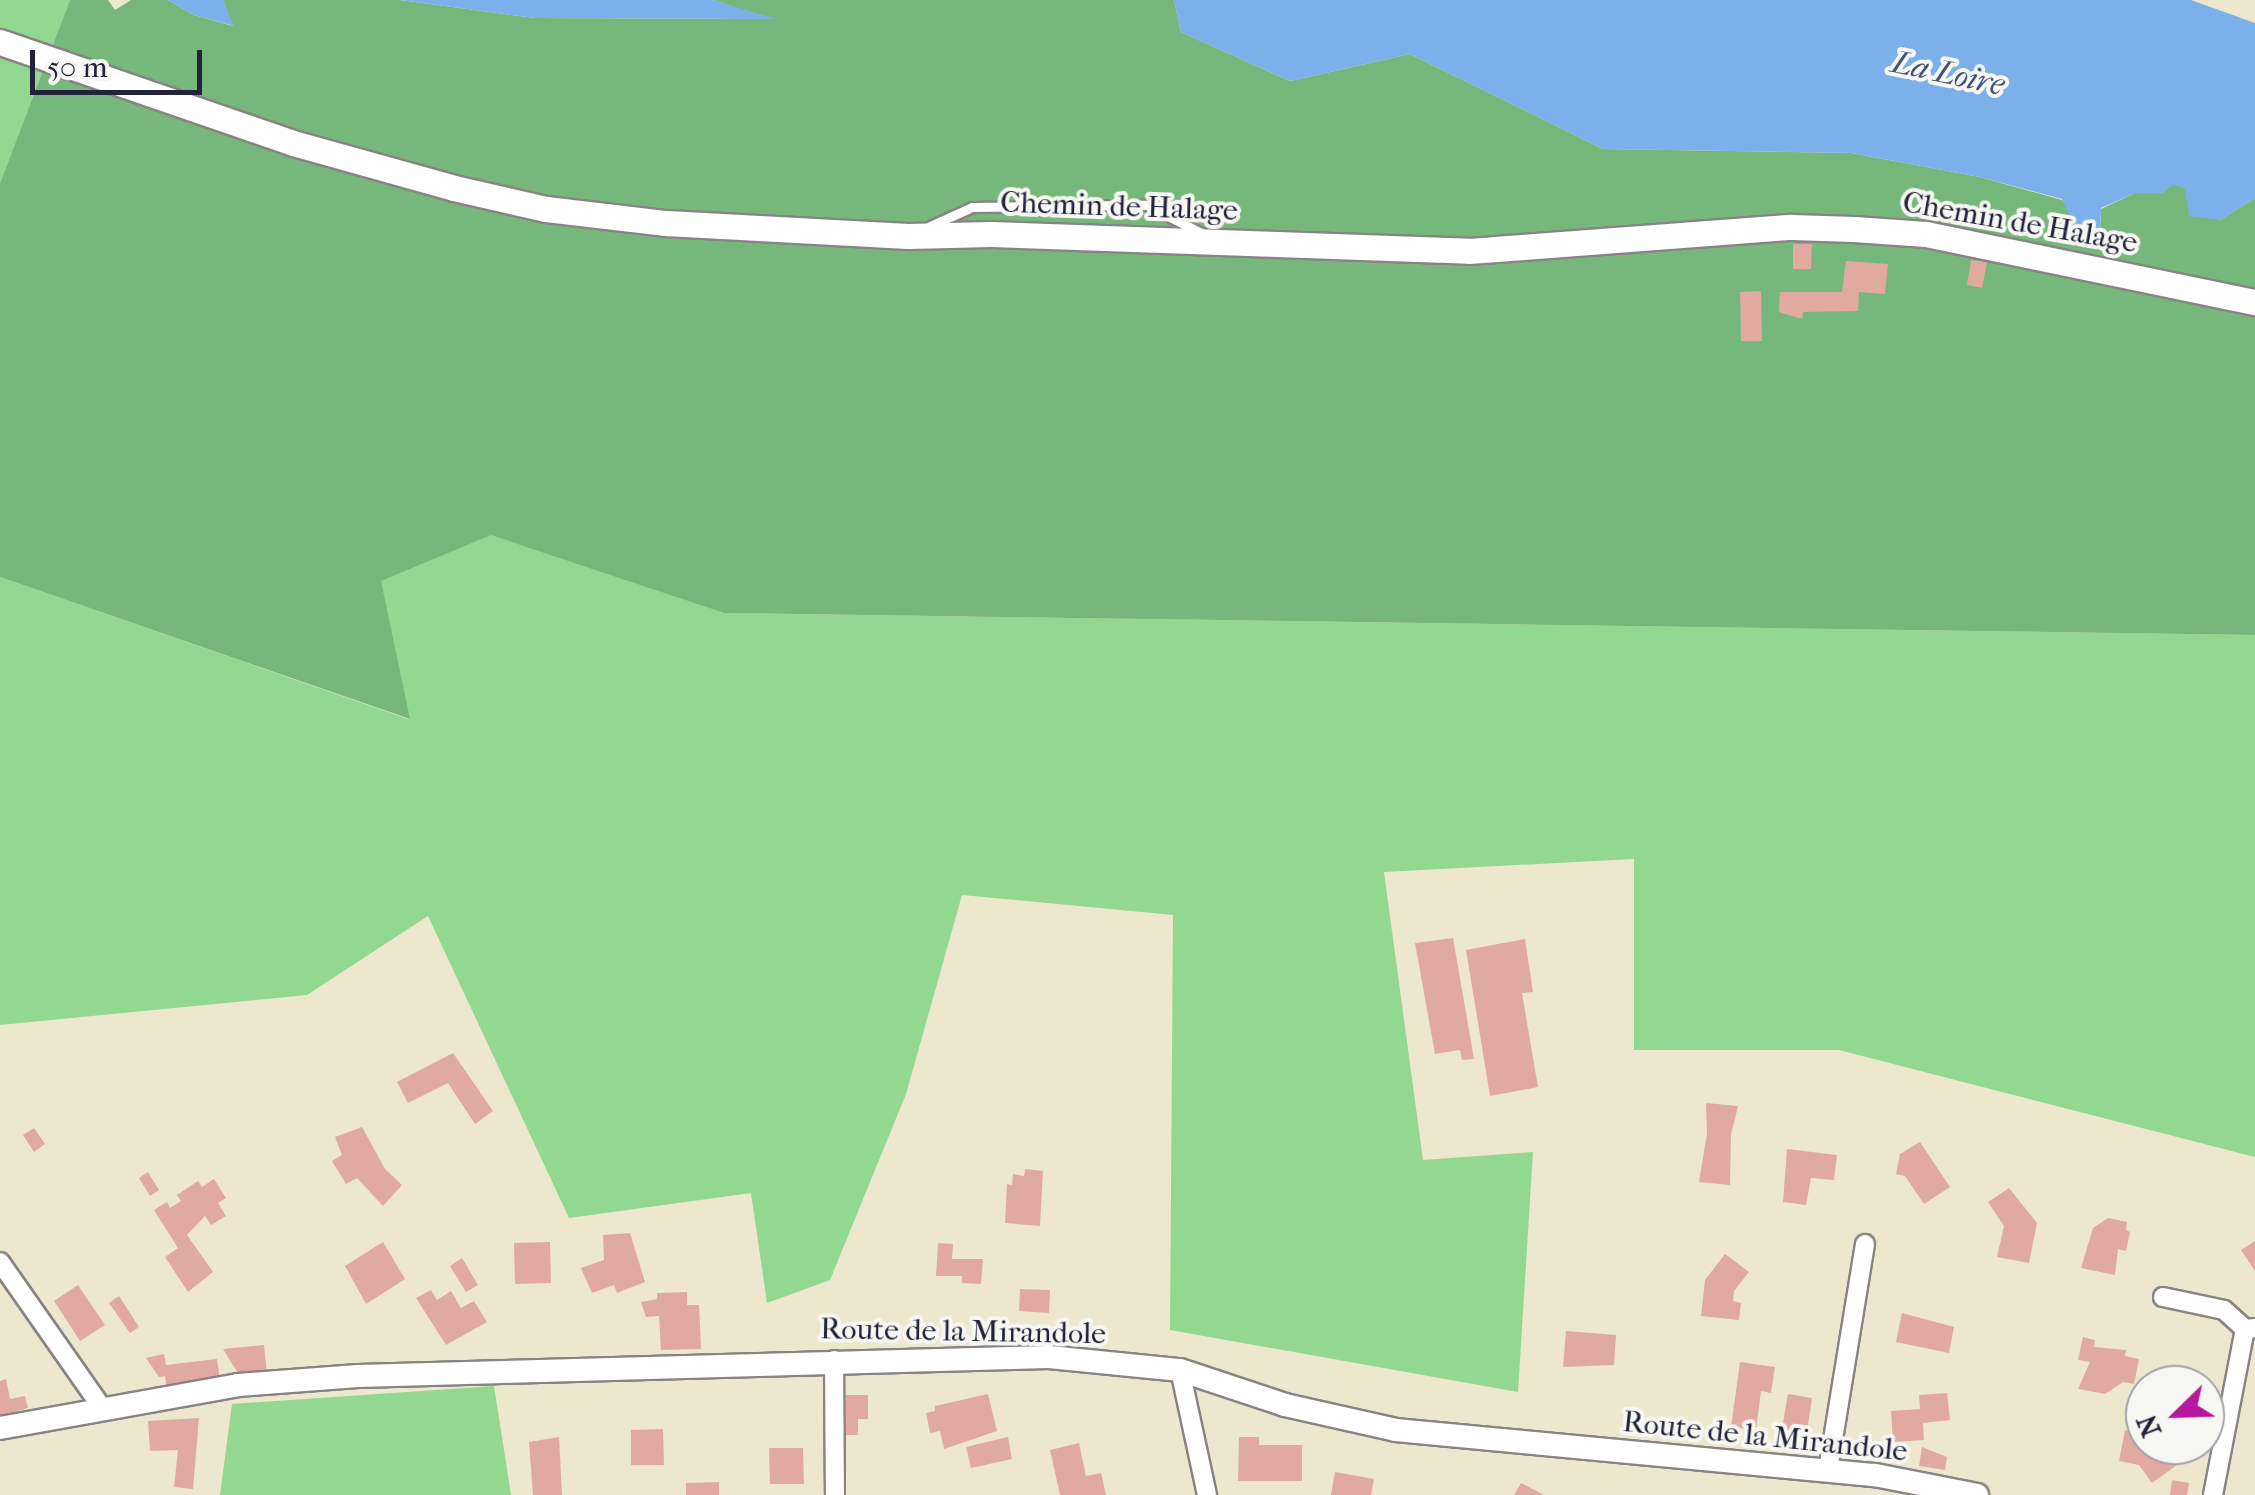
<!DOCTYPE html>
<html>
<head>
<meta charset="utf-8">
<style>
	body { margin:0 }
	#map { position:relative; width:2255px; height:1495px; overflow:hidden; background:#ede7ce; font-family:"IM FELL French Canon",serif }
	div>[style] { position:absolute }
	.green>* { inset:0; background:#93d891 }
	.forest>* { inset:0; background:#76b87b }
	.water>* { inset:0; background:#7cb0ea }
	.building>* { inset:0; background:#e1aaa1 }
	.roads { filter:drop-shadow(2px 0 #888484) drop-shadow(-2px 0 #888484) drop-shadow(0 2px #888484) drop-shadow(0 -2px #888484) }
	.service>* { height:9px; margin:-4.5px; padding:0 4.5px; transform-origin:4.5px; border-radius:4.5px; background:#fff }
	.minor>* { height:18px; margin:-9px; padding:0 9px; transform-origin:9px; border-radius:9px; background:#fff }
	.tertiary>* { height:22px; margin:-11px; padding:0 11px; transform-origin:11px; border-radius:11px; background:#fff }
	.secondary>* { height:25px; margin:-12.5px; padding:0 12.5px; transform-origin:12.5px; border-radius:12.5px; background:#fff }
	span { translate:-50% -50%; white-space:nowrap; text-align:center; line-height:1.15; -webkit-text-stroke:8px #f6f6f2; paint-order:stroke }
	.street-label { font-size:30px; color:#22223b }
	.water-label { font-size:32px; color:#425478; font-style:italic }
	.north { position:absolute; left:2125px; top:1365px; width:100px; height:100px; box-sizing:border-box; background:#f6f6f2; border:2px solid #a1a1a9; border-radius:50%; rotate:247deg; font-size:28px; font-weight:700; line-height:40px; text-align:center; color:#22223b }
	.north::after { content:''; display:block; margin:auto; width:35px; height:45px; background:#b5179e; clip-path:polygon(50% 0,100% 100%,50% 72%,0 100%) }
	.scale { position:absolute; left:30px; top:50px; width:172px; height:45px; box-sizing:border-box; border:5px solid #22223b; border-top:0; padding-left:12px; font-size:30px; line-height:35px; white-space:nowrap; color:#22223b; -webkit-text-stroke:8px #f6f6f2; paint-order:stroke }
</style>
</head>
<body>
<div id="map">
	<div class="green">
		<div style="clip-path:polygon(0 0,70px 0,0 183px)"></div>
		<div style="clip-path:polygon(491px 534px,724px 613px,2255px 635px,2255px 1157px,1839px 1050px,1634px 1050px,1634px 859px,1384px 872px,1423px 1160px,1533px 1152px,1518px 1392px,1170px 1330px,1173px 915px,962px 895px,906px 1094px,830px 1280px,767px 1303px,751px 1193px,569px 1218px,428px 916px,307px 995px,0 1025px,0 577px,408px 719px,380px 581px)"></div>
		<div style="clip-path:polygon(494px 1386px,511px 1495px,220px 1495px,232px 1404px)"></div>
	</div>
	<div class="forest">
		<div style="clip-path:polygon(70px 0,108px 0,115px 10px,131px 0,168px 0,194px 15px,233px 26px,223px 0,400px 0,535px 18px,771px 19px,713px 0,1174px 0,1181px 32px,1290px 81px,1410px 54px,1603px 149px,1851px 153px,1980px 177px,2062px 200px,2100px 232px,2101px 209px,2135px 193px,2161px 193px,2173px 184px,2185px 188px,2220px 220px,2255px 198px,2255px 635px,724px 613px,491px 535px,381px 581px,410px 719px,0 577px,0 183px)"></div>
	</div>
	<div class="water">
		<div style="clip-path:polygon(168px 0,223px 0,234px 26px,194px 15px)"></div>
		<div style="clip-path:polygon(400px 0,713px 0,776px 19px,535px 18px)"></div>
		<div style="clip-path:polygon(1174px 0,2191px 0,2255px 23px,2255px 198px,2220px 220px,2189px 216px,2185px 188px,2173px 185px,2161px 193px,2135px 193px,2101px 208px,2100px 233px,2078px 233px,2062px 199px,1980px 177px,1851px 153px,1603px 149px,1410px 54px,1290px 81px,1181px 32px)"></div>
	</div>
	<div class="building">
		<div style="clip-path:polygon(1793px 244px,1812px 244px,1811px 269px,1793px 269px)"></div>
		<div style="clip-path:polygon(1971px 260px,1987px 262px,1982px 288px,1967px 285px)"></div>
		<div style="clip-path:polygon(1846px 261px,1888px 264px,1885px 294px,1859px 292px,1858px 311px,1803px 312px,1802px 319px,1779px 312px,1780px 292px,1842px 292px)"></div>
		<div style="clip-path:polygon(1761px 291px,1762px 341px,1741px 341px,1740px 292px)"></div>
		<div style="clip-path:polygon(1453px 938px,1474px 1059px,1462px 1060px,1460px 1050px,1435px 1054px,1415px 943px)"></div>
		<div style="clip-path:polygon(1525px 939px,1533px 992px,1522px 993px,1538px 1087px,1490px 1096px,1466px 950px)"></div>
		<div style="clip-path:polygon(453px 1053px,493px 1111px,475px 1124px,448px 1083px,408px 1103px,397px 1082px)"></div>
		<div style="clip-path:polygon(1706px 1103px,1738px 1106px,1731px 1135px,1730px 1185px,1699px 1182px,1707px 1133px)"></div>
		<div style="clip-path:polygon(362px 1127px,385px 1169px,402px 1185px,383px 1206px,357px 1178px,346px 1184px,332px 1161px,342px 1155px,335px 1137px)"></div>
		<div style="clip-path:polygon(34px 1128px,45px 1144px,34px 1152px,23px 1135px)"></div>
		<div style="clip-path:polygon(1920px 1142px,1950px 1187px,1924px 1204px,1905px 1176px,1896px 1174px,1900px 1154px)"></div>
		<div style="clip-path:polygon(1787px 1149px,1837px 1155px,1834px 1180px,1811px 1178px,1806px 1205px,1783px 1202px)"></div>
		<div style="clip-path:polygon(1025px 1169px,1043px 1171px,1040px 1226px,1005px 1223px,1007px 1184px,1012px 1185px,1013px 1174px,1024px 1176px)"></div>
		<div style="clip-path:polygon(148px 1172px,159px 1190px,150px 1196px,139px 1178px)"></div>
		<div style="clip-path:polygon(214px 1179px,226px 1198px,218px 1203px,226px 1216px,211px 1225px,205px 1216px,187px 1235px,213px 1272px,188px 1292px,165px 1257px,178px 1248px,154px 1210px,167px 1202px,170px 1208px,181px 1201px,177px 1195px,198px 1181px,202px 1187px)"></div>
		<div style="clip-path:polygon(2009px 1188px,2037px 1223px,2029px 1263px,1997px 1257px,2004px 1226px,1988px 1202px)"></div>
		<div style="clip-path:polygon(2108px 1218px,2127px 1222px,2126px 1230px,2130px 1232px,2126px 1251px,2118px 1249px,2115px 1275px,2081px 1268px,2093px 1228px)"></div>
		<div style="clip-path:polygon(630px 1233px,645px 1282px,617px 1293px,614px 1285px,592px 1293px,581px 1268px,604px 1260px,603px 1235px)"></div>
		<div style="clip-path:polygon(2255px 1241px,2255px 1271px,2241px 1250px)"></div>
		<div style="clip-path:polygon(383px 1242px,405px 1279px,366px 1304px,345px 1266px)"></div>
		<div style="clip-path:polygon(550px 1242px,551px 1283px,515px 1284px,514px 1243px)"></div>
		<div style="clip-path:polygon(938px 1243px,953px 1244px,952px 1259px,983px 1259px,981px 1284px,962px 1283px,962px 1276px,936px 1276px)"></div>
		<div style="clip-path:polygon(1725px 1254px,1749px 1272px,1734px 1291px,1733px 1301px,1741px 1303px,1739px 1320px,1701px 1316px,1705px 1280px)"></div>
		<div style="clip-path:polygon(462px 1258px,478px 1285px,466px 1292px,450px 1266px)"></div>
		<div style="clip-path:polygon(78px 1285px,105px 1325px,80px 1341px,54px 1301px)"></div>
		<div style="clip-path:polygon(1020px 1289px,1050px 1290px,1049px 1313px,1019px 1311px)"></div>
		<div style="clip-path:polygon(431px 1290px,437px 1300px,451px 1291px,461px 1308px,474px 1301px,487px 1322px,446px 1345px,416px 1298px)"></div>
		<div style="clip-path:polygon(687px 1292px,687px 1305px,699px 1305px,701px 1349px,661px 1350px,659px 1316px,646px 1317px,641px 1302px,657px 1299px,657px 1293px)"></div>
		<div style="clip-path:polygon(119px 1296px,139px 1327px,130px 1333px,109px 1303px)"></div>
		<div style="clip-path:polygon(1902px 1313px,1954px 1327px,1949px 1353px,1896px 1342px)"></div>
		<div style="clip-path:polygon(1566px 1331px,1616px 1335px,1614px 1365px,1563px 1367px)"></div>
		<div style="clip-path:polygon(2083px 1337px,2095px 1340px,2094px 1347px,2126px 1350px,2125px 1356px,2139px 1359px,2134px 1384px,2123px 1382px,2105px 1394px,2078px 1389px,2090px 1362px,2078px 1360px)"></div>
		<div style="clip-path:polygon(264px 1345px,267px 1375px,241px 1378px,223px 1349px)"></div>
		<div style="clip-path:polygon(164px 1354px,166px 1365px,217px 1359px,220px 1380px,166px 1385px,165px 1376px,159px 1377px,146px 1358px)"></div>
		<div style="clip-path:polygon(1740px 1362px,1775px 1367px,1771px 1393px,1761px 1391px,1756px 1430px,1731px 1427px)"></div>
		<div style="clip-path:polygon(6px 1379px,10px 1399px,25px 1396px,28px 1408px,0 1416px,0 1381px)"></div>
		<div style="clip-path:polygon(1947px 1393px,1950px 1420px,1923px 1423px,1924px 1440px,1893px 1442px,1891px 1411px,1920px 1409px,1919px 1395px)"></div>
		<div style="clip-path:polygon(988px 1394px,997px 1431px,944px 1449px,940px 1431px,930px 1433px,926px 1413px,935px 1411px,935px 1406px)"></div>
		<div style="clip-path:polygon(1788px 1394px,1812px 1398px,1808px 1425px,1781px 1434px)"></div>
		<div style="clip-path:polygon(846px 1395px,868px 1395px,868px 1419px,858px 1419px,858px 1435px,846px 1435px)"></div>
		<div style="clip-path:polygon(199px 1418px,193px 1489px,174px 1487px,178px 1450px,150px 1451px,148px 1421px)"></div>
		<div style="clip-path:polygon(663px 1429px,664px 1465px,631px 1465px,631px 1430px)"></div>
		<div style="clip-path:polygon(2125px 1430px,2145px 1434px,2145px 1445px,2161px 1445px,2181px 1462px,2152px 1483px,2139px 1465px,2119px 1461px)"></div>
		<div style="clip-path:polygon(559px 1437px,562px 1495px,533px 1495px,529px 1442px)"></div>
		<div style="clip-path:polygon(1008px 1437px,1012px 1459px,971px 1468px,966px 1447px)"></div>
		<div style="clip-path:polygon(1239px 1437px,1259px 1437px,1259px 1445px,1302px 1445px,1302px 1481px,1238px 1481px)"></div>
		<div style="clip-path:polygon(1079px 1443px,1086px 1476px,1101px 1473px,1106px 1495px,1060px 1495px,1050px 1450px)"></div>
		<div style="clip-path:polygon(1922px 1447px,1947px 1457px,1945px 1470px,1919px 1466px)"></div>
		<div style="clip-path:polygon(769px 1448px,803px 1448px,804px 1484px,770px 1484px)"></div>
		<div style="clip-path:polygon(1335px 1472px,1374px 1479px,1371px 1495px,1331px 1495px)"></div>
		<div style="clip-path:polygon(2172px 1480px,2189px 1483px,2187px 1495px,2170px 1495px)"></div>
		<div style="clip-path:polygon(719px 1482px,719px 1495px,686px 1495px,686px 1483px)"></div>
		<div style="clip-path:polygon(1521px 1483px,1544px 1495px,1514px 1495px)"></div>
	</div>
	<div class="roads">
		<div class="service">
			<div style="left:930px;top:226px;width:46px;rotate:-24.3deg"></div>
			<div style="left:972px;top:207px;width:175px;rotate:-0.7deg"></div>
			<div style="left:1147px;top:205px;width:63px;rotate:27.4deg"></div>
		</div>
		<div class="minor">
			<div style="left:0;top:1262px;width:176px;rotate:55deg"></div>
			<div style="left:2163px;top:1297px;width:62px;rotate:12deg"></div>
			<div style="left:2224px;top:1310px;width:28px;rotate:42deg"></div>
			<div style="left:2245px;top:1329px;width:10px;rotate:-6deg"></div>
			<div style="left:834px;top:1360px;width:135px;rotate:89.6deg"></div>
			<div style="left:1180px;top:1370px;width:128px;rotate:77.8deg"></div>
			<div style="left:1828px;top:1470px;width:229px;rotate:-80.7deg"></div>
			<div style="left:2213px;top:1495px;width:169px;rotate:-79.1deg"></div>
		</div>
		<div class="tertiary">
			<div style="left:0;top:1428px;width:242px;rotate:-10.2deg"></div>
			<div style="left:238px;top:1385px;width:120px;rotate:-4.3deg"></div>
			<div style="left:358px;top:1376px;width:691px;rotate:-1.58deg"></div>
			<div style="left:1049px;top:1357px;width:132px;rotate:5.7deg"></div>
			<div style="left:1180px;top:1370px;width:111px;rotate:18.4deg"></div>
			<div style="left:1285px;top:1405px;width:114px;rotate:12.7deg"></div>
			<div style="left:1396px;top:1430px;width:481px;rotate:5.4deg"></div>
			<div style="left:1875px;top:1475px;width:104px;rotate:11.1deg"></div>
		</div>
		<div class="secondary">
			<div style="left:0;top:42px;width:310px;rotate:19deg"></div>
			<div style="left:293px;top:143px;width:167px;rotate:15.6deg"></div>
			<div style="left:454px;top:188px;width:94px;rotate:12.9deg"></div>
			<div style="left:546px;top:209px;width:121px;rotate:6.7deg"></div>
			<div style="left:666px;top:223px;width:242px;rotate:3.1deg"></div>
			<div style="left:908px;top:236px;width:83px;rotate:-1.4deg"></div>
			<div style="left:991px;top:234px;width:478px;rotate:2deg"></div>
			<div style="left:1469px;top:251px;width:323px;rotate:-4.3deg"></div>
			<div style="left:1791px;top:227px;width:63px;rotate:1.8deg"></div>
			<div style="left:1854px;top:229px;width:72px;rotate:4deg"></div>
			<div style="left:1926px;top:234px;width:336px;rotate:11.7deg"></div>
		</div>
	</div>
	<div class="street-label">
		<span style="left:1119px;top:207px;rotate:2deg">Chemin de Halage</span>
		<span style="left:2020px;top:223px;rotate:10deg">Chemin de Halage</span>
		<span style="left:963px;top:1332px;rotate:1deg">Route de la Mirandole</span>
		<span style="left:1765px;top:1437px;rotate:6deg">Route de la Mirandole</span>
	</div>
	<div class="water-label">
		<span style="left:1948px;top:74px;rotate:12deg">La Loire</span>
	</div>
	<div class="north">N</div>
	<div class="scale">50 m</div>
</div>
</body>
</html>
